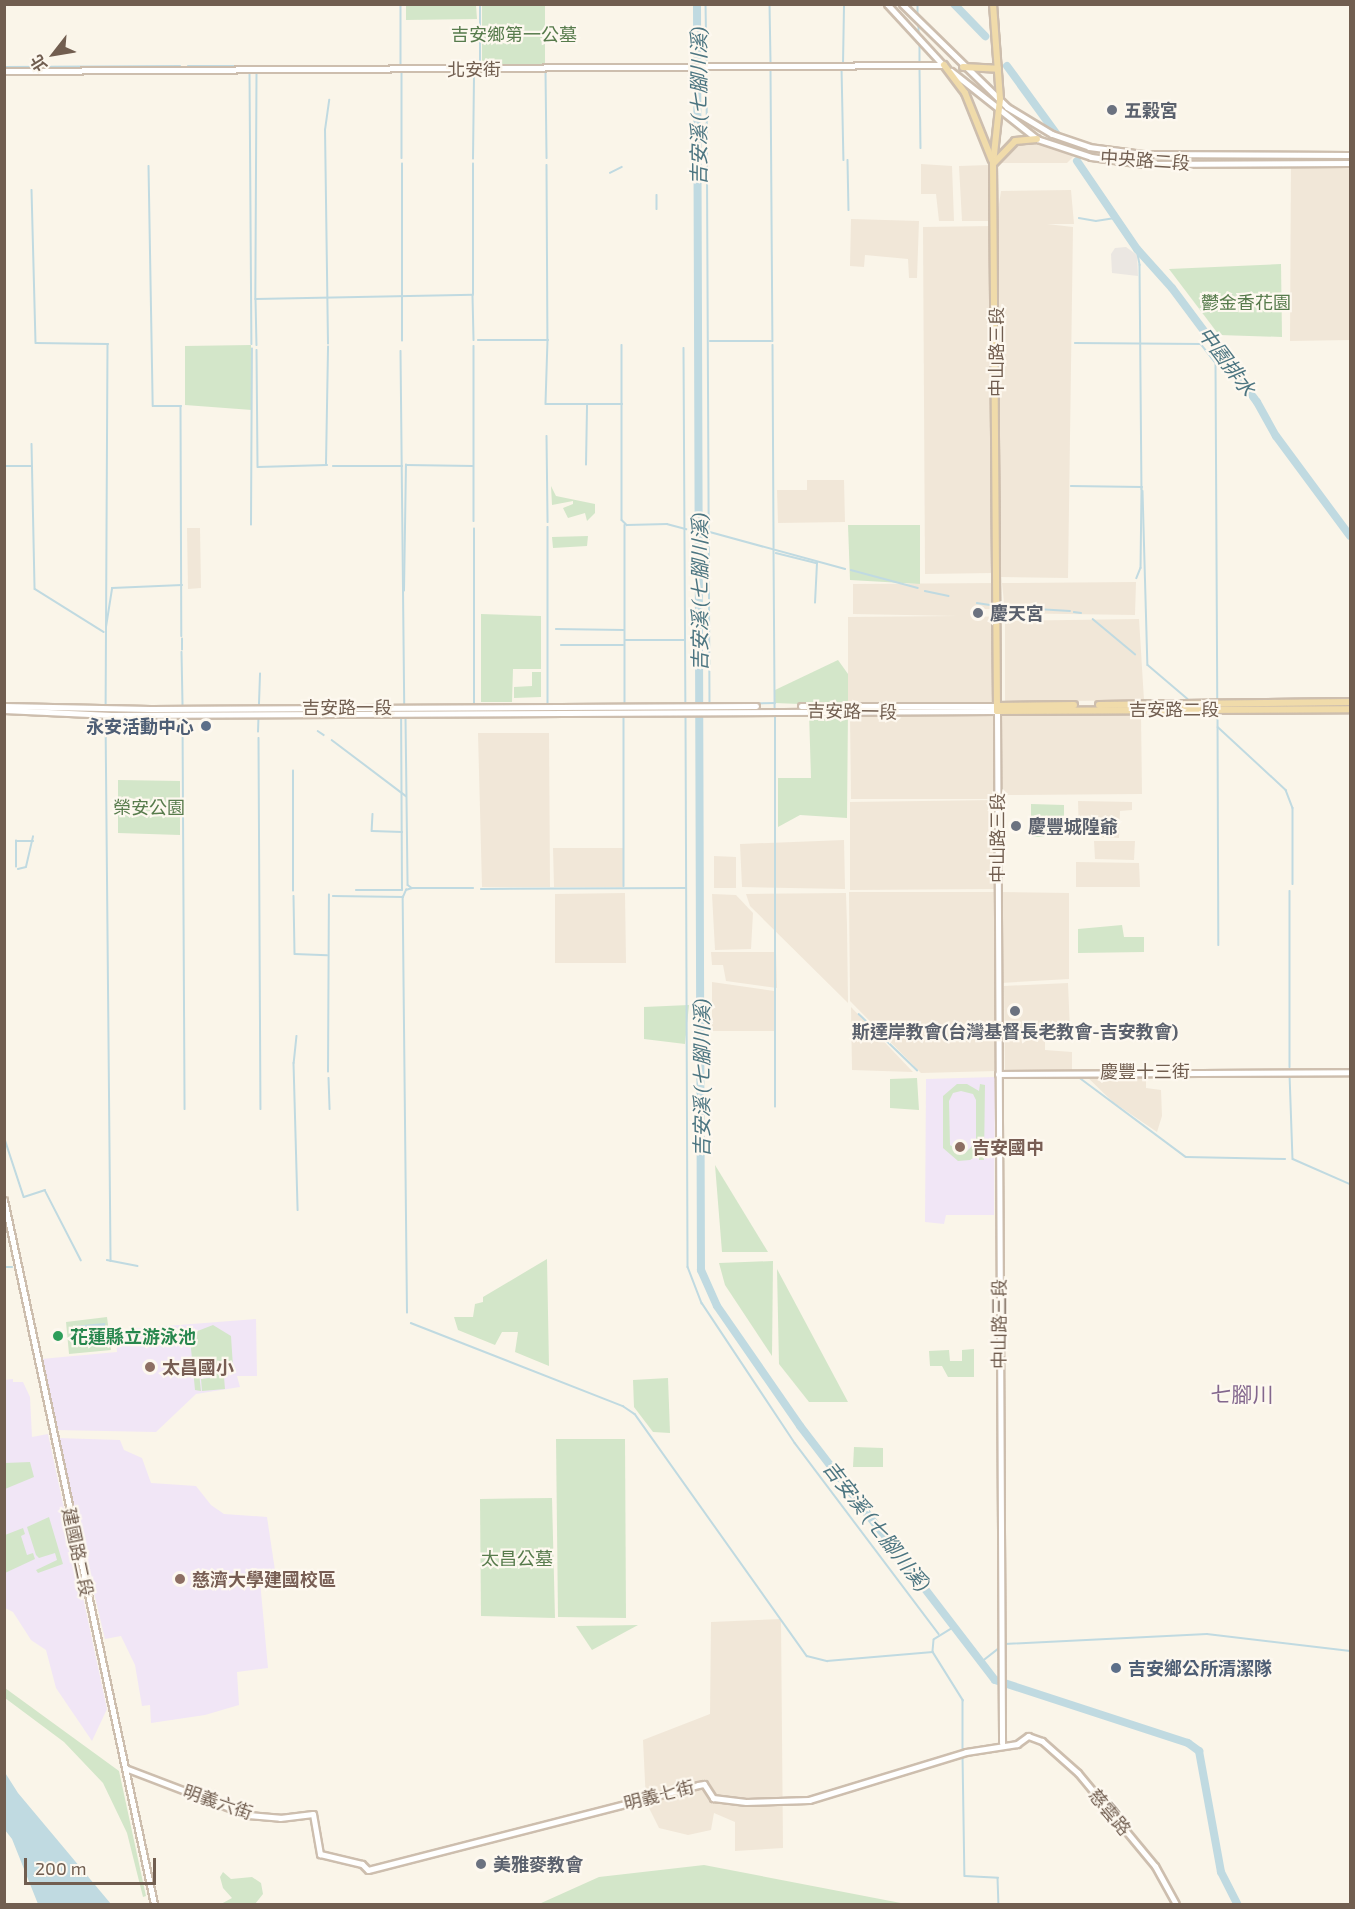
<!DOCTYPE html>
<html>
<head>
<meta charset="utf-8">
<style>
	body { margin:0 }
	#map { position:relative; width:1355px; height:1909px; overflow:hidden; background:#faf5e9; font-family:"Exo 2","Noto Sans TC",sans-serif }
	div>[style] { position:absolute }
	.residential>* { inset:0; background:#f1e7d8 }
	.industrial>* { inset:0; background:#ebe7e2 }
	.education>* { inset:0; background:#f1e6f6 }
	.green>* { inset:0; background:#d3e6c9 }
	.water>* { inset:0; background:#c0dae1 }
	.stream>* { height:1.5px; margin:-0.75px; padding:0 0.75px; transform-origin:0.75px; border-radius:0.75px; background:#c0dae1 }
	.river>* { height:8px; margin:-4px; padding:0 4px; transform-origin:4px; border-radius:4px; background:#c0dae1 }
	.roads { filter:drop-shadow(2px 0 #cdbeae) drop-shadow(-2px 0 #cdbeae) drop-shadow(0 2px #cdbeae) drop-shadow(0 -2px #cdbeae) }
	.secondary>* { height:5px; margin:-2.5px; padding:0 2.5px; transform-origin:2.5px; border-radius:2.5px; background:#fff }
	.primary>* { height:6px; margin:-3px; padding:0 3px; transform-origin:3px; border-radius:3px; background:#f0dbaa }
	.dots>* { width:16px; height:16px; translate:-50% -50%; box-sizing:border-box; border:3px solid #fdf8ef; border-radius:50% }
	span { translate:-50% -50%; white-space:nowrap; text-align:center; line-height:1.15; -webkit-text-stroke:4.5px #fdf8ef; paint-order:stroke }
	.park-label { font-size:18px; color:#577b4c }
	.street-label { font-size:18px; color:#715e50 }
	.worship-label { font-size:18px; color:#5b616d; font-weight:700 }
	.left { translate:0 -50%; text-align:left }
	.service-label { font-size:18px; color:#4e5e75; font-weight:700 }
	.right { translate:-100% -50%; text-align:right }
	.education-label { font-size:18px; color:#785e54; font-weight:700 }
	.leisure-label { font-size:18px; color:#27864d; font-weight:700 }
	.water-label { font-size:20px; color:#4c7581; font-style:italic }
	.quarter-label { font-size:21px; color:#83678d }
	.frame { position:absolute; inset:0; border:6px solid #715e50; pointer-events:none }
	.north { position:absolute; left:24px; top:24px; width:60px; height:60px; -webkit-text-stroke:4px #fdf8ef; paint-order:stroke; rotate:239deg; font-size:16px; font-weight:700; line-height:24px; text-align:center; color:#715e50 }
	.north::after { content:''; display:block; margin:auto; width:21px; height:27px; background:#715e50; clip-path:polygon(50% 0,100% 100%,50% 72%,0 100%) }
	.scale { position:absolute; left:24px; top:1858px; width:132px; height:27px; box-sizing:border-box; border:3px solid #715e50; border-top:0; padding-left:8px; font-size:18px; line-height:21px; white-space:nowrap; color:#715e50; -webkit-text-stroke:4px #fdf8ef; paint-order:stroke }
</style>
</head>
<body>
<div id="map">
	<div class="residential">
		<div style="clip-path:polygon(1034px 142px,1075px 155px,1067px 163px,1000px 163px,1001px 154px,1015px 144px)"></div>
		<div style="clip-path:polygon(921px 164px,952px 166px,954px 221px,939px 221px,936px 194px,921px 194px)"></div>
		<div style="clip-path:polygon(989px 165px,994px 221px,962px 221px,959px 166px)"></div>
		<div style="clip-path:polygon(1291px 165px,1350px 166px,1350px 340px,1290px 341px)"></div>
		<div style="clip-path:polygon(1071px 190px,1074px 224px,1047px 224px,1073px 227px,1068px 578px,1001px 577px,998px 401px,998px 344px,1001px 344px,996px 224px,1001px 191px)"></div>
		<div style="clip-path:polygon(851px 219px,919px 221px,917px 278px,909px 278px,908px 259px,865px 255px,864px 267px,850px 266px)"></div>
		<div style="clip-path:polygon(992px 226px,993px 573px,925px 574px,923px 227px)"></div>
		<div style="clip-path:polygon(807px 480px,844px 480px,845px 522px,778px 523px,777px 490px,807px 490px)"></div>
		<div style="clip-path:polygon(187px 528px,200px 528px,201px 588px,188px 589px)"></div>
		<div style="clip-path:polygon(1136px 582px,1135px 615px,1005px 613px,1002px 583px)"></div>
		<div style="clip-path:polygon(996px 583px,997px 609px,973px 609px,972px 616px,997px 617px,997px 706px,848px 706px,848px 617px,958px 616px,853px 614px,853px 584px)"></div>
		<div style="clip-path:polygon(1139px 619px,1144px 700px,1005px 702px,1005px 621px)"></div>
		<div style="clip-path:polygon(850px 714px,996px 714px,997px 799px,851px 799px)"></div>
		<div style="clip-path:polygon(1141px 714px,1142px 794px,1003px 795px,1002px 716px)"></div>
		<div style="clip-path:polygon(478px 733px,549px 733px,550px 887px,482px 887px)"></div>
		<div style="clip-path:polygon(995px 800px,995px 889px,850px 890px,850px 802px)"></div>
		<div style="clip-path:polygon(1078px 801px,1132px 802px,1132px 810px,1120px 811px,1119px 838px,1079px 836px)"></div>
		<div style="clip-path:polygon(844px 840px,845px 889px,742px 887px,740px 844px)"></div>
		<div style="clip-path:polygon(1094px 841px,1135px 841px,1134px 860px,1095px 859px)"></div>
		<div style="clip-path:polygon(553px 848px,624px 848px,624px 887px,554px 887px)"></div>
		<div style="clip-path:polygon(714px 856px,736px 857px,736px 888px,714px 888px)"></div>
		<div style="clip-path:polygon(1076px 862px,1139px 863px,1140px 887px,1076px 887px)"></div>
		<div style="clip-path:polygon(849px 892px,995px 892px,996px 1071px,921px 1073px,850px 1001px)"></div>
		<div style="clip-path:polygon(1000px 892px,1069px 893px,1069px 979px,1001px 983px)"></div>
		<div style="clip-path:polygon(625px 893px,626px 963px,555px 963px,555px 894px)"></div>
		<div style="clip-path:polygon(846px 893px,847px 926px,848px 1003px,750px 906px,746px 894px)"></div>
		<div style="clip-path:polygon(712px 894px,736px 895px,753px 913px,751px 949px,715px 950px)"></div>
		<div style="clip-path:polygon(711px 952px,776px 952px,777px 988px,726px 981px,723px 965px,712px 965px)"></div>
		<div style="clip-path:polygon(712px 982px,774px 991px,774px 1031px,712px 1031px)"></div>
		<div style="clip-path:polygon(1068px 983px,1070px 1031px,1045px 1030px,1045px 1050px,1072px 1052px,1072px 1071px,1005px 1072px,1004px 986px)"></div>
		<div style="clip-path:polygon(851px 1007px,872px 1029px,913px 1072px,852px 1070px)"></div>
		<div style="clip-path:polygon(1084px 1074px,1146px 1074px,1146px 1088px,1161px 1090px,1162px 1116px,1157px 1132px,1113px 1102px)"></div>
		<div style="clip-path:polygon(781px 1619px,783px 1848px,735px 1851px,735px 1822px,714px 1813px,711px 1830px,688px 1835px,659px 1828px,646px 1802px,643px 1740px,710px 1714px,711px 1622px)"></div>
	</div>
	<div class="industrial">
		<div style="clip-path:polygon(1126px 247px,1137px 255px,1138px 276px,1112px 273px,1111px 254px,1115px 248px)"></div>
	</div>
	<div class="education">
		<div style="clip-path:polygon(995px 1077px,994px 1215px,946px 1215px,944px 1224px,925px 1222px,926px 1079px)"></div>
		<div style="clip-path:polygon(256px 1319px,257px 1376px,237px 1376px,240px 1387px,196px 1394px,156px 1432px,55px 1430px,41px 1359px,117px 1352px,115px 1330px)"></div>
		<div style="clip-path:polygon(13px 1379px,13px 1382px,23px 1382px,30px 1397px,32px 1437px,48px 1434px,107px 1709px,92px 1741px,56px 1688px,46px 1650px,31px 1640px,13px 1612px,5px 1608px,4px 1380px)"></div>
		<div style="clip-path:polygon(57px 1438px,120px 1440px,124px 1450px,142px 1458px,151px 1483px,196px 1486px,211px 1505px,224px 1514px,267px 1517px,276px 1577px,260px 1581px,268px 1668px,237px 1672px,239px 1705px,205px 1715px,151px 1723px,150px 1705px,142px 1706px,135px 1665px,121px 1636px,105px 1639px)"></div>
	</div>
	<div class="green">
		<div style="clip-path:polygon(406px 5px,476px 5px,477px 19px,406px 20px)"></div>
		<div style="clip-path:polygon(482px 5px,545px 5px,545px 64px,482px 65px)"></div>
		<div style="clip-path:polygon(1281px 264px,1282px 337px,1219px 335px,1169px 269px)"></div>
		<div style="clip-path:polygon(251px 345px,252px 410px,185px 405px,185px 346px)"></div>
		<div style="clip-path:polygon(551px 486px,556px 496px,595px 504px,595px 513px,587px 521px,585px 513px,568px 518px,563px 508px,573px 504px,573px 501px,552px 505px)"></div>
		<div style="clip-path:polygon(848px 525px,920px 525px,920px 584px,850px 580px)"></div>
		<div style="clip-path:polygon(588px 536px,587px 546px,553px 548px,552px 537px)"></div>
		<div style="clip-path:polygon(481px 614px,541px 616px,541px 669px,513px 669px,512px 702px,481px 702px)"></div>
		<div style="clip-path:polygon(838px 660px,848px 674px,848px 706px,775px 703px,775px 690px)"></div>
		<div style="clip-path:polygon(532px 672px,541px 672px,541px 697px,514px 698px,514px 687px,532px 686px)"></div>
		<div style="clip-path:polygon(848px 710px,847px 818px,800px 815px,778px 827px,778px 778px,811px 778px,809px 712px)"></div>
		<div style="clip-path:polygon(118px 780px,180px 781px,180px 835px,118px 833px)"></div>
		<div style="clip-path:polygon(1031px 804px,1064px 805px,1064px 837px,1031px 837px)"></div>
		<div style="clip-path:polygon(1122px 925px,1124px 937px,1144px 937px,1144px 952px,1078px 953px,1078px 929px)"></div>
		<div style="clip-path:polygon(689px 1005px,685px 1044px,644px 1039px,644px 1007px)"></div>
		<div style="clip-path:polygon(917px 1078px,919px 1110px,890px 1108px,890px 1079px)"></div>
		<div style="clip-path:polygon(evenodd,957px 1084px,967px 1084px,979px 1091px,980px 1084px,985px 1085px,984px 1160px,979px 1160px,979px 1154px,970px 1160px,958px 1161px,943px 1148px,943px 1096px,957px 1084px,961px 1091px,973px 1094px,976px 1100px,976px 1142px,964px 1154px,950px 1145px,949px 1101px,953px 1093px,961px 1091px)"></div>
		<div style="clip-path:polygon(715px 1165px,768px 1252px,722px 1252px)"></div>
		<div style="clip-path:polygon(547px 1259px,549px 1366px,515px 1352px,518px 1332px,502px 1332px,495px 1345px,458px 1330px,454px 1317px,473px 1317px,475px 1304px,483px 1302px,483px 1297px)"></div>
		<div style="clip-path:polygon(773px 1261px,772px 1356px,725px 1285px,719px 1263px)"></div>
		<div style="clip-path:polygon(777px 1269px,848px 1402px,809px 1402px,779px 1364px)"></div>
		<div style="clip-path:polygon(107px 1317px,111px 1350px,69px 1354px,66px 1322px)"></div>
		<div style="clip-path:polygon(213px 1325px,231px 1336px,233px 1367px,219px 1377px,224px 1377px,225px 1389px,202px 1391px,201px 1379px,215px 1377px,199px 1373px,201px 1391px,195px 1390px,189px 1328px,195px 1332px)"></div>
		<div style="clip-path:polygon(974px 1349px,974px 1377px,948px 1377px,942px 1366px,930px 1366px,929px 1351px,949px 1350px,950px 1361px,962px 1361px,962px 1350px)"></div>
		<div style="clip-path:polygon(668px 1378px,670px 1433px,653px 1432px,634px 1407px,633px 1380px)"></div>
		<div style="clip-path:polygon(556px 1439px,625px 1439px,626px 1618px,558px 1617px)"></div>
		<div style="clip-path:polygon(854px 1447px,883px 1448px,883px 1467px,853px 1467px)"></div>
		<div style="clip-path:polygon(30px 1462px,34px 1477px,5px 1489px,5px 1463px)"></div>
		<div style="clip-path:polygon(552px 1498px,555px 1618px,481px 1616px,480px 1499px)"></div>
		<div style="clip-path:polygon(49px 1517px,63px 1564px,38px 1573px,36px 1570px,57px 1560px,55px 1553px,39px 1558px,36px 1555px,27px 1527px)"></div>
		<div style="clip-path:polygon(23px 1528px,25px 1534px,21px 1536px,27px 1555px,33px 1553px,35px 1559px,5px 1573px,5px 1535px)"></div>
		<div style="clip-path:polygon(638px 1625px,592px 1650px,576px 1626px)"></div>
		<div style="clip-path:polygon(5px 1688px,119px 1771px,146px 1896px,143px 1897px,127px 1833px,103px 1783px,64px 1742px,5px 1698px)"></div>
		<div style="clip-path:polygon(704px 1865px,906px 1904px,539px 1904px,599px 1877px)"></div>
		<div style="clip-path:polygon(223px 1872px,231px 1879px,252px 1877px,261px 1883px,263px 1894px,255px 1904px,221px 1904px,232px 1898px,223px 1888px,220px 1877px)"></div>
	</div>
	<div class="water">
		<div style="clip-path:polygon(105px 1323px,107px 1336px,75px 1340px,73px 1326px)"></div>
		<div style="clip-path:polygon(4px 1771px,18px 1793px,111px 1904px,38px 1904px,12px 1839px,5px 1830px)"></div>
	</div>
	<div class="stream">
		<div style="left:401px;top:4px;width:63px;rotate:90deg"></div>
		<div style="left:706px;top:4px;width:60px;rotate:89deg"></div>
		<div style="left:770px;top:4px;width:60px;rotate:89deg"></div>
		<div style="left:918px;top:4px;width:14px;rotate:90deg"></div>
		<div style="left:919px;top:23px;width:13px;rotate:90deg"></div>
		<div style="left:920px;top:44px;width:19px;rotate:90deg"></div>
		<div style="left:843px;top:64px;width:60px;rotate:-89deg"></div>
		<div style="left:480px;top:65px;width:61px;rotate:-90deg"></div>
		<div style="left:188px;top:66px;width:68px"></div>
		<div style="left:257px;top:66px;width:38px;rotate:2deg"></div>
		<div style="left:4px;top:67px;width:176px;rotate:-0.3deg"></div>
		<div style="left:842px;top:68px;width:92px;rotate:88.8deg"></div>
		<div style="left:920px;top:68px;width:80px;rotate:89.3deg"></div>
		<div style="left:707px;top:69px;width:634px;rotate:89.73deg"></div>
		<div style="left:771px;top:69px;width:272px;rotate:89.6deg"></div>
		<div style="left:402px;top:70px;width:88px;rotate:90deg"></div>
		<div style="left:250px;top:72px;width:272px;rotate:89.6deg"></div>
		<div style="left:546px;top:72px;width:86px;rotate:89.3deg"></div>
		<div style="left:257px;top:74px;width:225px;rotate:90.3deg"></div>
		<div style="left:256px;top:299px;width:217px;rotate:-1.1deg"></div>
		<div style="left:473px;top:295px;width:45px;rotate:88.7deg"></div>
		<div style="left:473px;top:159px;width:88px;rotate:-89.3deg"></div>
		<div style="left:848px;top:160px;width:50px;rotate:88.9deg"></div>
		<div style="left:547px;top:165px;width:174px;rotate:89.7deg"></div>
		<div style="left:149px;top:166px;width:240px;rotate:89deg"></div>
		<div style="left:153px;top:406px;width:28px"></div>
		<div style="left:181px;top:406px;width:230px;rotate:89.8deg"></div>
		<div style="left:610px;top:173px;width:13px;rotate:-27deg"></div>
		<div style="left:32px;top:190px;width:153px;rotate:88.5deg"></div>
		<div style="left:36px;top:343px;width:72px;rotate:0.8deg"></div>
		<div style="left:108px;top:344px;width:361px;rotate:90.3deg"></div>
		<div style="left:657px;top:195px;width:14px;rotate:90deg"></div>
		<div style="left:1079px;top:218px;width:17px;rotate:10deg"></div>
		<div style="left:1096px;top:221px;width:19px;rotate:-9deg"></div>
		<div style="left:1137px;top:249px;width:16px;rotate:79deg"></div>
		<div style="left:1140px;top:265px;width:224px;rotate:89.5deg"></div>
		<div style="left:1142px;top:489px;width:79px;rotate:90.7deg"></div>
		<div style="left:1141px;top:568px;width:11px;rotate:112deg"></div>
		<div style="left:473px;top:294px;width:130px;rotate:-90deg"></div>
		<div style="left:256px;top:299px;width:46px;rotate:88.8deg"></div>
		<div style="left:478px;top:340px;width:70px"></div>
		<div style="left:548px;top:340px;width:64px;rotate:91.8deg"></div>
		<div style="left:546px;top:404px;width:76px"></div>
		<div style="left:622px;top:404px;width:116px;rotate:90deg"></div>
		<div style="left:622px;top:520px;width:7px;rotate:45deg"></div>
		<div style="left:627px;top:525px;width:40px;rotate:-1.4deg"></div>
		<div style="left:667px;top:524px;width:20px;rotate:15deg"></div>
		<div style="left:402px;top:341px;width:177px;rotate:-90deg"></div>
		<div style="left:710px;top:341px;width:61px"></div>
		<div style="left:1075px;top:343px;width:126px;rotate:0.5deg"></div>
		<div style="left:1201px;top:344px;width:24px;rotate:52deg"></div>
		<div style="left:1216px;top:363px;width:338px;rotate:89.7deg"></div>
		<div style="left:328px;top:344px;width:214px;rotate:-90.8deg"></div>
		<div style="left:325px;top:130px;width:30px;rotate:-82deg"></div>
		<div style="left:622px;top:345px;width:58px;rotate:90deg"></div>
		<div style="left:773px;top:345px;width:203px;rotate:89.7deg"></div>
		<div style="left:474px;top:346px;width:175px;rotate:90deg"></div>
		<div style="left:684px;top:348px;width:355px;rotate:89.7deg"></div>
		<div style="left:257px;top:350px;width:117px;rotate:89.5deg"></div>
		<div style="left:258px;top:467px;width:69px;rotate:-1.7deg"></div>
		<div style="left:401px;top:351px;width:355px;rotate:89.4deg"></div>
		<div style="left:547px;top:436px;width:86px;rotate:89.3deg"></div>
		<div style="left:32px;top:444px;width:145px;rotate:88.8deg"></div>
		<div style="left:35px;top:589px;width:81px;rotate:31.9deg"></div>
		<div style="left:326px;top:464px;width:117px;rotate:-89deg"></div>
		<div style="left:586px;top:465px;width:59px;rotate:-89deg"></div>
		<div style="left:4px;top:466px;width:27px"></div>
		<div style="left:333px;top:466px;width:69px"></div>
		<div style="left:1071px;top:486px;width:71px;rotate:0.8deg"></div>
		<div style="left:1143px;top:491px;width:174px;rotate:88.4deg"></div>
		<div style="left:1148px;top:665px;width:52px;rotate:40.4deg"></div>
		<div style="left:251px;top:525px;width:176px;rotate:-89.7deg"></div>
		<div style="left:625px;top:525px;width:178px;rotate:90deg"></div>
		<div style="left:548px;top:527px;width:177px;rotate:90deg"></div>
		<div style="left:700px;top:529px;width:3px;rotate:18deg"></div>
		<div style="left:691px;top:531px;width:9px;rotate:18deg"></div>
		<div style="left:710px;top:532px;width:140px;rotate:15.3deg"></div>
		<div style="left:774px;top:550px;width:160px;rotate:89.6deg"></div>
		<div style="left:776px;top:553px;width:41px;rotate:14deg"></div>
		<div style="left:851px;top:570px;width:69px;rotate:15deg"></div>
		<div style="left:404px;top:591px;width:126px;rotate:-89.1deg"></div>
		<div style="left:406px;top:465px;width:67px;rotate:0.9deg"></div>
		<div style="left:925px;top:591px;width:24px;rotate:12deg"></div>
		<div style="left:815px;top:603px;width:40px;rotate:-87.1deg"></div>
		<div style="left:977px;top:603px;width:13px;rotate:9deg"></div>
		<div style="left:1003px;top:607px;width:67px;rotate:3.4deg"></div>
		<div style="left:1074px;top:612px;width:7px;rotate:8deg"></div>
		<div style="left:1093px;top:619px;width:55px;rotate:39.8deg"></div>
		<div style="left:106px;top:627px;width:39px;rotate:-81deg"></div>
		<div style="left:112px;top:588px;width:70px;rotate:-2.5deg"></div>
		<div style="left:556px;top:629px;width:68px;rotate:0.8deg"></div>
		<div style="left:625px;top:640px;width:60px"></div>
		<div style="left:561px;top:645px;width:62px"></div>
		<div style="left:182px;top:650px;width:11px;rotate:-90deg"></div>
		<div style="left:182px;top:652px;width:54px;rotate:88.9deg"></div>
		<div style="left:474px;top:704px;width:175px;rotate:-90deg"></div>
		<div style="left:728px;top:704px;width:47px;rotate:-1.2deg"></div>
		<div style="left:1203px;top:712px;width:8px;rotate:40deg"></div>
		<div style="left:1218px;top:712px;width:233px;rotate:89.8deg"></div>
		<div style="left:624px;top:714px;width:172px;rotate:90deg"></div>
		<div style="left:106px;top:716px;width:545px;rotate:89.47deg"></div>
		<div style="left:686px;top:716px;width:551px;rotate:89.79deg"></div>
		<div style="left:688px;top:1267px;width:39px;rotate:69deg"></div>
		<div style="left:702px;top:1303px;width:168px;rotate:56.4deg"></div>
		<div style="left:795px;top:1443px;width:239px;rotate:53deg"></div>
		<div style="left:183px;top:717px;width:392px;rotate:89.7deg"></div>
		<div style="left:406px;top:717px;width:168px;rotate:89.3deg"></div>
		<div style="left:408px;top:885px;width:5px;rotate:37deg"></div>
		<div style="left:1218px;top:727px;width:93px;rotate:42.8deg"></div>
		<div style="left:1286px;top:790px;width:19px;rotate:69deg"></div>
		<div style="left:1293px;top:808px;width:76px;rotate:90deg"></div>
		<div style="left:318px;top:731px;width:7px;rotate:34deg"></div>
		<div style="left:258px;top:732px;width:58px;rotate:-88deg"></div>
		<div style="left:259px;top:738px;width:371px;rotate:89.7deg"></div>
		<div style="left:332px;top:740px;width:93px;rotate:37.1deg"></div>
		<div style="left:373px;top:814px;width:17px;rotate:93deg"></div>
		<div style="left:372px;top:831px;width:30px;rotate:2deg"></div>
		<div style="left:16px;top:867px;width:26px;rotate:-90deg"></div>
		<div style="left:16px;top:841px;width:17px"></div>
		<div style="left:18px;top:869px;width:8px;rotate:-14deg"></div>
		<div style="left:26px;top:867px;width:31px;rotate:-77deg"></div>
		<div style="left:481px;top:889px;width:205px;rotate:-0.3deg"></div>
		<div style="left:356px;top:890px;width:46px"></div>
		<div style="left:402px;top:890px;width:175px;rotate:-90.3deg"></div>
		<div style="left:293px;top:891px;width:120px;rotate:-90deg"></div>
		<div style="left:1290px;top:891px;width:176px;rotate:90deg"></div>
		<div style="left:294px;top:896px;width:58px;rotate:89deg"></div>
		<div style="left:295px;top:954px;width:32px;rotate:2deg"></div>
		<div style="left:333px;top:896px;width:70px;rotate:0.8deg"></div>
		<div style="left:859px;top:1014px;width:81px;rotate:44deg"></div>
		<div style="left:297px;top:1036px;width:27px;rotate:96deg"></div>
		<div style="left:294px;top:1063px;width:147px;rotate:88.4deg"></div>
		<div style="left:328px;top:1072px;width:177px;rotate:-89.7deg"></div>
		<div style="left:1290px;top:1074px;width:85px;rotate:88deg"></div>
		<div style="left:1293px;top:1159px;width:62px;rotate:23.7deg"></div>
		<div style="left:1076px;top:1075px;width:137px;rotate:36.7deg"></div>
		<div style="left:1186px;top:1157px;width:99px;rotate:1.2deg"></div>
		<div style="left:329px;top:1078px;width:31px;rotate:88deg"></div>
		<div style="left:775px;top:1107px;width:392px;rotate:-90deg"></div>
		<div style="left:4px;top:1136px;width:64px;rotate:71.8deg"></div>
		<div style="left:24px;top:1197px;width:22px;rotate:-18deg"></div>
		<div style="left:45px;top:1190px;width:79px;rotate:62.8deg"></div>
		<div style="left:107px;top:1260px;width:31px;rotate:11deg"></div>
		<div style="left:4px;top:1267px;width:8px"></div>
		<div style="left:407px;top:1313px;width:416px;rotate:-90.6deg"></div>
		<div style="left:403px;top:897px;width:8px;rotate:-67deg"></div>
		<div style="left:406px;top:890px;width:6px;rotate:-18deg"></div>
		<div style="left:412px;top:888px;width:61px"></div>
		<div style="left:411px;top:1323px;width:228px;rotate:21.4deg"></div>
		<div style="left:623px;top:1406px;width:14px;rotate:34deg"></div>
		<div style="left:635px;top:1414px;width:297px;rotate:54.6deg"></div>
		<div style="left:807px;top:1656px;width:21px;rotate:14deg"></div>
		<div style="left:827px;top:1661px;width:106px;rotate:-4.9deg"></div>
		<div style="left:953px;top:1628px;width:22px;rotate:148deg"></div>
		<div style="left:934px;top:1640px;width:12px;rotate:95deg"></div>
		<div style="left:933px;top:1652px;width:57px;rotate:58deg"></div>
		<div style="left:963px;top:1700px;width:50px;rotate:90deg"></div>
		<div style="left:1005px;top:1644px;width:202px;rotate:-2.8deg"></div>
		<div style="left:1207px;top:1634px;width:144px;rotate:6.8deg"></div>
		<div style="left:980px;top:1663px;width:24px;rotate:-38deg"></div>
		<div style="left:963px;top:1755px;width:121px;rotate:89.1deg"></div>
		<div style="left:965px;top:1876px;width:33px;rotate:3deg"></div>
		<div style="left:998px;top:1878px;width:26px;rotate:88deg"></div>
	</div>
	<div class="river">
		<div style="left:697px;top:4px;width:1266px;rotate:89.82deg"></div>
		<div style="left:701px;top:1270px;width:39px;rotate:66deg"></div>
		<div style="left:717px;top:1306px;width:146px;rotate:55.3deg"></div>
		<div style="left:800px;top:1426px;width:320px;rotate:52.5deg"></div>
		<div style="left:995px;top:1680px;width:203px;rotate:18.1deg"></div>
		<div style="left:1188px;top:1743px;width:14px;rotate:36deg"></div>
		<div style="left:1199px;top:1751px;width:123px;rotate:79.7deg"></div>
		<div style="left:1221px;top:1872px;width:36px;rotate:63deg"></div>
		<div style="left:954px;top:4px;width:45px;rotate:45.9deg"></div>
		<div style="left:1007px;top:66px;width:87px;rotate:53.9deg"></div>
		<div style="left:1077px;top:161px;width:107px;rotate:55.7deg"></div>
		<div style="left:1137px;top:249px;width:52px;rotate:48.1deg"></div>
		<div style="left:1172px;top:288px;width:142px;rotate:53.3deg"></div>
		<div style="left:1257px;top:402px;width:39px;rotate:61deg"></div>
		<div style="left:1276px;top:436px;width:124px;rotate:53.5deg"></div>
	</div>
	<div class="roads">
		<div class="secondary">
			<div style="left:887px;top:4px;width:83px;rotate:47.4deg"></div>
			<div style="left:902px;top:4px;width:147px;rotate:44.4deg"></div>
			<div style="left:1007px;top:107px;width:52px;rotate:31deg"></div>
			<div style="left:1052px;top:134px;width:39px;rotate:19deg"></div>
			<div style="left:1089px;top:147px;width:54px;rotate:7.4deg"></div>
			<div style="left:1143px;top:154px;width:207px;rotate:0.3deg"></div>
			<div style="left:4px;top:71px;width:940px;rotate:-0.37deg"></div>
			<div style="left:951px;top:71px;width:110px;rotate:38.3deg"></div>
			<div style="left:1037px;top:139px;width:57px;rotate:18.4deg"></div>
			<div style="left:1091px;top:157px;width:53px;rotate:7.5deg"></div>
			<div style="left:1144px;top:164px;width:206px;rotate:-0.3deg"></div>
			<div style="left:4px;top:706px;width:146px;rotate:1.2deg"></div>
			<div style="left:150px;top:709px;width:606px;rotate:-0.28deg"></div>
			<div style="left:801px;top:706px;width:196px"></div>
			<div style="left:4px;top:710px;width:107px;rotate:2.7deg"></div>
			<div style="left:111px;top:715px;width:886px;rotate:-0.26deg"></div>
			<div style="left:997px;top:711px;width:1032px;rotate:89.72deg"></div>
			<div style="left:998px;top:1074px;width:352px;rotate:-0.3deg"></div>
			<div style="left:4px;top:1200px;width:720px;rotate:77.97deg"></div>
			<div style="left:125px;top:1768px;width:132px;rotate:20.9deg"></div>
			<div style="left:248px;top:1815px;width:32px;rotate:5deg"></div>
			<div style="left:280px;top:1818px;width:33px;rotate:-7deg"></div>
			<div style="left:313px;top:1814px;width:41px;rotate:80.1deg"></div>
			<div style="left:320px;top:1854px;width:43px;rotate:13.4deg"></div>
			<div style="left:362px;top:1864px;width:8px;rotate:45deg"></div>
			<div style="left:368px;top:1870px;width:341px;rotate:-14.4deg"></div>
			<div style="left:698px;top:1785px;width:6px;rotate:-9deg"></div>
			<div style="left:704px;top:1784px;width:17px;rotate:57deg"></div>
			<div style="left:713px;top:1798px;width:33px;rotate:7deg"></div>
			<div style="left:746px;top:1802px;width:63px;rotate:-1.8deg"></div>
			<div style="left:809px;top:1800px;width:164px;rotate:-17deg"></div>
			<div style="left:966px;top:1752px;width:52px;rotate:-8.9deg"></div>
			<div style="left:1017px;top:1744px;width:14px;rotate:-36deg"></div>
			<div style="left:1028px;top:1736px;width:15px;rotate:20deg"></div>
			<div style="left:1042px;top:1741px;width:48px;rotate:41.6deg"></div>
			<div style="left:1078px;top:1773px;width:121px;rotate:50.4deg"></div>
			<div style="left:1155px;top:1866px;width:43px;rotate:61.1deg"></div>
		</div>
		<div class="primary">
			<div style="left:993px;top:4px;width:95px;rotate:85.8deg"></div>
			<div style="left:1000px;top:99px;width:64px;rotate:96.2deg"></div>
			<div style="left:993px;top:163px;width:548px;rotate:89.58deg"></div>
			<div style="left:997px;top:711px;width:353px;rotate:-0.3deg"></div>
			<div style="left:944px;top:65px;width:35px;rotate:53deg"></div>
			<div style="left:965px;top:93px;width:72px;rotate:68.1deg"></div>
			<div style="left:963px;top:67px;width:35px;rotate:3deg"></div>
			<div style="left:994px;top:163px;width:30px;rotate:-46deg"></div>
			<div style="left:1015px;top:141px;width:22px;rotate:-5deg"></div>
			<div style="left:1099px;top:705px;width:251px;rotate:-0.7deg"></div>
			<div style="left:997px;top:706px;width:77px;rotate:-0.7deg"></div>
		</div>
	</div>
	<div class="dots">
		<div style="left:1112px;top:110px;background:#6b7280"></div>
		<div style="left:978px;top:613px;background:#6b7280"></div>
		<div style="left:206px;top:726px;background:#5c6f8a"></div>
		<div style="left:1016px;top:826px;background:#6b7280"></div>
		<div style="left:1015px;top:1011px;background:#6b7280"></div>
		<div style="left:960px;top:1147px;background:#8d6e63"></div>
		<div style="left:58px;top:1336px;background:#2e9e5b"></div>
		<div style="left:150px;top:1367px;background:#8d6e63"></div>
		<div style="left:180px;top:1579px;background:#8d6e63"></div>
		<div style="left:1116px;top:1668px;background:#5c6f8a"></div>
		<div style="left:481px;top:1864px;background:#6b7280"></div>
	</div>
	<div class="park-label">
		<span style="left:514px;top:34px">吉安鄉第一公墓</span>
		<span style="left:1246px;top:302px">鬱金香花園</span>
		<span style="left:149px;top:807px">榮安公園</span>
		<span style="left:517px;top:1558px">太昌公墓</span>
	</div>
	<div class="street-label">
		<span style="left:474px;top:69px">北安街</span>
		<span style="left:1145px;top:160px;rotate:4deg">中央路二段</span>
		<span style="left:996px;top:352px;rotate:-90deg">中山路三段</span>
		<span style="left:347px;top:707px">吉安路一段</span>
		<span style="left:1174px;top:709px">吉安路二段</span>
		<span style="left:852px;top:711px;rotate:1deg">吉安路一段</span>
		<span style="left:997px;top:838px;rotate:-90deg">中山路三段</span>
		<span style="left:1145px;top:1071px">慶豐十三街</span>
		<span style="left:999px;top:1324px;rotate:-90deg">中山路三段</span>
		<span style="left:78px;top:1552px;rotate:78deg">建國路二段</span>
		<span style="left:659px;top:1795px;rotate:-14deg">明義七街</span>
		<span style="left:218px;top:1802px;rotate:19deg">明義六街</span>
		<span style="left:1110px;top:1812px;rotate:50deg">慈雲路</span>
	</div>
	<div class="worship-label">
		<span class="left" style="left:1124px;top:110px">五榖宮</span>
		<span class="left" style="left:990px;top:613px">慶天宮</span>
		<span class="left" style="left:1028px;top:826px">慶豐城隍爺</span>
		<span style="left:1015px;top:1031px">斯達岸教會(台灣基督長老教會-吉安教會)</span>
		<span class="left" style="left:493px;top:1864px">美雅麥教會</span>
	</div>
	<div class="service-label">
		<span class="right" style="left:194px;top:726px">永安活動中心</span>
		<span class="left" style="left:1128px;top:1668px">吉安鄉公所清潔隊</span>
	</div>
	<div class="education-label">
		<span class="left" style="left:972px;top:1147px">吉安國中</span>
		<span class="left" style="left:162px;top:1367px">太昌國小</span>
		<span class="left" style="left:192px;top:1579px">慈濟大學建國校區</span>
	</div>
	<div class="leisure-label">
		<span class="left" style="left:70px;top:1336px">花蓮縣立游泳池</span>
	</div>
	<div class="water-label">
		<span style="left:698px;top:106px;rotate:-90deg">吉安溪 (七腳川溪)</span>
		<span style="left:1227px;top:361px;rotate:53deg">中園排水</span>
		<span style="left:699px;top:592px;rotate:-90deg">吉安溪 (七腳川溪)</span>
		<span style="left:701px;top:1078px;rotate:-90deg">吉安溪 (七腳川溪)</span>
		<span style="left:877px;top:1526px;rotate:52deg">吉安溪 (七腳川溪)</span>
	</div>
	<div class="quarter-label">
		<span style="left:1242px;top:1394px">七腳川</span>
	</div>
	<div class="frame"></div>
	<div class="north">北</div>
	<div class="scale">200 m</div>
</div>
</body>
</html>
